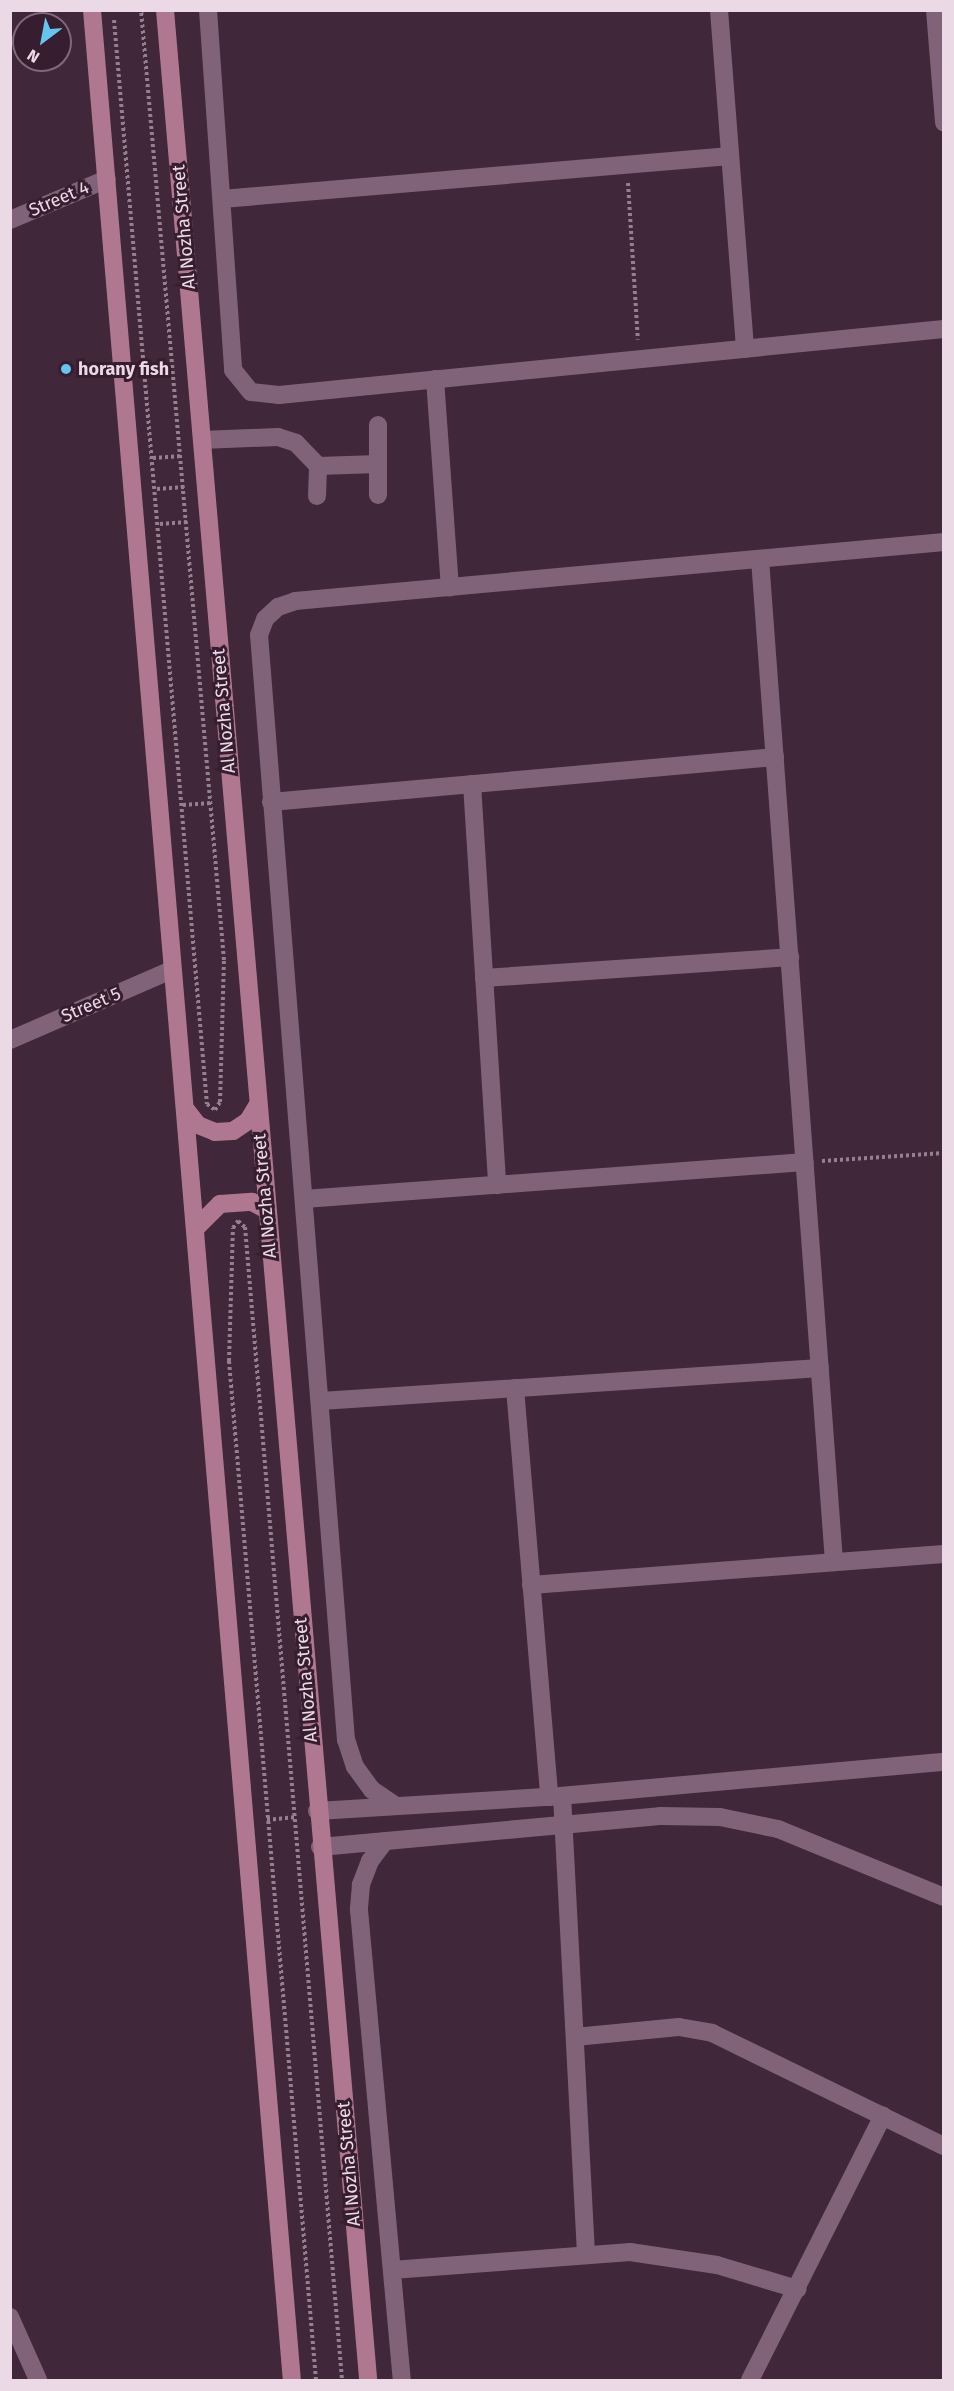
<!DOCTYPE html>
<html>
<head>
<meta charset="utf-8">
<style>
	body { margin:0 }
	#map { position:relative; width:954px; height:2391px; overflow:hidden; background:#40273a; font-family:"Fira Sans",sans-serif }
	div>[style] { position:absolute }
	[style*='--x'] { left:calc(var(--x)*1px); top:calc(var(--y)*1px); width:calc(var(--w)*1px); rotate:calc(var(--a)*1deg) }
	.path>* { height:4px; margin-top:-2px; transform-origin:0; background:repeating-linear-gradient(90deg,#958090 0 3px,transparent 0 6px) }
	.minor>* { height:18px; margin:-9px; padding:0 9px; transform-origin:9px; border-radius:9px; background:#806378 }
	.major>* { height:18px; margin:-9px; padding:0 9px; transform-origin:9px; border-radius:9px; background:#b07890 }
	.dots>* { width:16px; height:16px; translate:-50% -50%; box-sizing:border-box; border:3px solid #361d30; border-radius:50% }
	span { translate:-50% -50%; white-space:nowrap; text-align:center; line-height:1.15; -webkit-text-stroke:6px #361d30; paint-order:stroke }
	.street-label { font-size:18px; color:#ebdae6 }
	.poi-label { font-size:18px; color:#ebdae6; font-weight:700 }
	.left { translate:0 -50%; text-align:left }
	.frame { position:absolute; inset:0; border:12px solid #ebdae6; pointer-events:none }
	.north { position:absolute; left:12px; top:12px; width:60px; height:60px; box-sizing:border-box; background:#361d30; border:2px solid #7e6979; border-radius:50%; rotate:212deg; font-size:16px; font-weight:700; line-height:24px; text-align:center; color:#ebdae6 }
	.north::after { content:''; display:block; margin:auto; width:21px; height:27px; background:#64c5ee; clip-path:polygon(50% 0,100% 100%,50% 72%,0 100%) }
</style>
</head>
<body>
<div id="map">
	<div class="path">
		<div style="--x:114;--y:20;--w:1088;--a:85.1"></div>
		<div style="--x:207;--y:1104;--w:10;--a:37"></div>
		<div style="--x:215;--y:1110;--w:9;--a:-58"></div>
		<div style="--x:220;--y:1102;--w:142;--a:-88.4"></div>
		<div style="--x:224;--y:960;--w:954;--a:-94.99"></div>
		<div style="--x:628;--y:183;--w:157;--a:86.4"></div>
		<div style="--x:153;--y:458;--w:29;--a:-4"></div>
		<div style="--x:157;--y:489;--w:27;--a:-4"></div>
		<div style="--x:160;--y:524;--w:27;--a:-4"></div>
		<div style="--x:183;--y:805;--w:28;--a:-4"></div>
		<div style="--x:822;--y:1161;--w:122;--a:-3.8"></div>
		<div style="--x:267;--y:1820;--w:29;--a:-6"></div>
		<div style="--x:316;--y:2380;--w:1023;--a:-94.88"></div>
		<div style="--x:229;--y:1361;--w:133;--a:-88.3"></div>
		<div style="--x:233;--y:1228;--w:9;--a:-54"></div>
		<div style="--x:238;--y:1221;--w:9;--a:41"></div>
		<div style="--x:245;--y:1227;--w:1157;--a:85.19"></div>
	</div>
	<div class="minor">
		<div style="--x:208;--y:10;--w:361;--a:86"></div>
		<div style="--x:233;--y:370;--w:28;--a:51"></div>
		<div style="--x:251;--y:392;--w:28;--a:6"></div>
		<div style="--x:279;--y:395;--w:668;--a:-5.67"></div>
		<div style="--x:719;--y:10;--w:340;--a:85.6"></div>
		<div style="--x:935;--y:10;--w:113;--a:85.4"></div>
		<div style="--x:222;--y:199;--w:510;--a:-4.84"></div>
		<div style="--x:10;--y:220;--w:105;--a:-22.9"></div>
		<div style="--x:435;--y:379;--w:209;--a:85.9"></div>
		<div style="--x:202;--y:440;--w:76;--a:-2.3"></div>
		<div style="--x:278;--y:437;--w:19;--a:18"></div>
		<div style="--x:296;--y:443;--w:32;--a:46"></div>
		<div style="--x:318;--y:466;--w:60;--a:-1.9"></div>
		<div style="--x:378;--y:495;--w:70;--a:-90"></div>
		<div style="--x:317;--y:496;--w:30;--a:-88"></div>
		<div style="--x:760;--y:559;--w:1006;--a:85.78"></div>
		<div style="--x:472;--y:784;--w:402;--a:86.4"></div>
		<div style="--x:271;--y:802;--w:506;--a:-5.1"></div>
		<div style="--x:484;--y:978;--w:307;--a:-3.9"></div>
		<div style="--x:10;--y:1040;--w:176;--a:-23.4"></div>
		<div style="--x:304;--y:1199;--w:502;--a:-4.22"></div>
		<div style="--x:515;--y:1388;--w:410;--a:85.2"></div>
		<div style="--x:321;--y:1401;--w:500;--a:-3.78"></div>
		<div style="--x:531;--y:1585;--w:414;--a:-4.3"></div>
		<div style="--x:562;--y:1796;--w:459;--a:87"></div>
		<div style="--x:396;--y:1806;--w:29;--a:-146"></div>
		<div style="--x:372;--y:1790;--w:29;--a:-126"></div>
		<div style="--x:355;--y:1767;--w:28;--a:-108"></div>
		<div style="--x:346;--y:1740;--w:1108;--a:-94.5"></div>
		<div style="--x:259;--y:635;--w:17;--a:-69"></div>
		<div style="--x:265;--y:619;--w:18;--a:-43"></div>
		<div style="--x:278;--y:607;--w:18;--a:-19"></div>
		<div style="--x:295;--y:601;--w:652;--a:-5.19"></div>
		<div style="--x:317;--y:1811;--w:232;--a:-3.5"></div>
		<div style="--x:549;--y:1797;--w:397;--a:-5.1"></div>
		<div style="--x:385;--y:1841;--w:25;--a:127"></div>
		<div style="--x:370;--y:1861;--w:26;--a:111"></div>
		<div style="--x:361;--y:1885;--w:25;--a:95"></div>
		<div style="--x:359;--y:1910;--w:472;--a:84.8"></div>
		<div style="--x:320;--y:1847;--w:341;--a:-5.2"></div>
		<div style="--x:660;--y:1816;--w:60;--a:1"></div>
		<div style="--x:720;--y:1817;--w:59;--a:11.7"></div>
		<div style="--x:778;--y:1829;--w:179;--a:22.3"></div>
		<div style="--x:575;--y:2037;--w:104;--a:-5.5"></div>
		<div style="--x:679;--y:2027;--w:34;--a:10"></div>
		<div style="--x:712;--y:2033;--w:258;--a:26"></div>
		<div style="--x:392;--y:2270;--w:239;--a:-4.3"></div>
		<div style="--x:630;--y:2252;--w:88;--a:8.5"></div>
		<div style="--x:717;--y:2265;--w:84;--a:16.7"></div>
		<div style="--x:10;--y:2317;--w:69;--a:66"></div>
		<div style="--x:750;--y:2380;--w:296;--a:-63.3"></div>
	</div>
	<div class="major">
		<div style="--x:92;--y:10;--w:2378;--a:85.18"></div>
		<div style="--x:165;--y:10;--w:2379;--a:85.1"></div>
		<div style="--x:187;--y:1111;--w:18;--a:52"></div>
		<div style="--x:198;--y:1125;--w:18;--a:22"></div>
		<div style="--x:215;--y:1132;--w:18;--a:-3"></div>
		<div style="--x:233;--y:1131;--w:18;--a:-34"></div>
		<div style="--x:248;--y:1121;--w:17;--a:-59"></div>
		<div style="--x:197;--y:1227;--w:33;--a:-45"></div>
		<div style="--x:220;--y:1204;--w:32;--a:-4"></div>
		<div style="--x:252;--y:1202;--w:17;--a:28"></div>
	</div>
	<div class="dots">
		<div style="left:66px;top:369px;background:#64c5ee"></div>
	</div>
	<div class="street-label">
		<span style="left:59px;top:199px;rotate:-23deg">Street 4</span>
		<span style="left:184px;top:227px;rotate:-95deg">Al Nozha Street</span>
		<span style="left:224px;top:711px;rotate:-95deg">Al Nozha Street</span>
		<span style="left:91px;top:1005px;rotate:-23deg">Street 5</span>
		<span style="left:265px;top:1196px;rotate:-95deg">Al Nozha Street</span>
		<span style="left:306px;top:1680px;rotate:-95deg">Al Nozha Street</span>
		<span style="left:349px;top:2164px;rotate:-95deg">Al Nozha Street</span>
	</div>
	<div class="poi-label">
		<span class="left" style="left:78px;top:369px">horany fish</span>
	</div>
	<div class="frame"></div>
	<div class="north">N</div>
</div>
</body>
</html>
